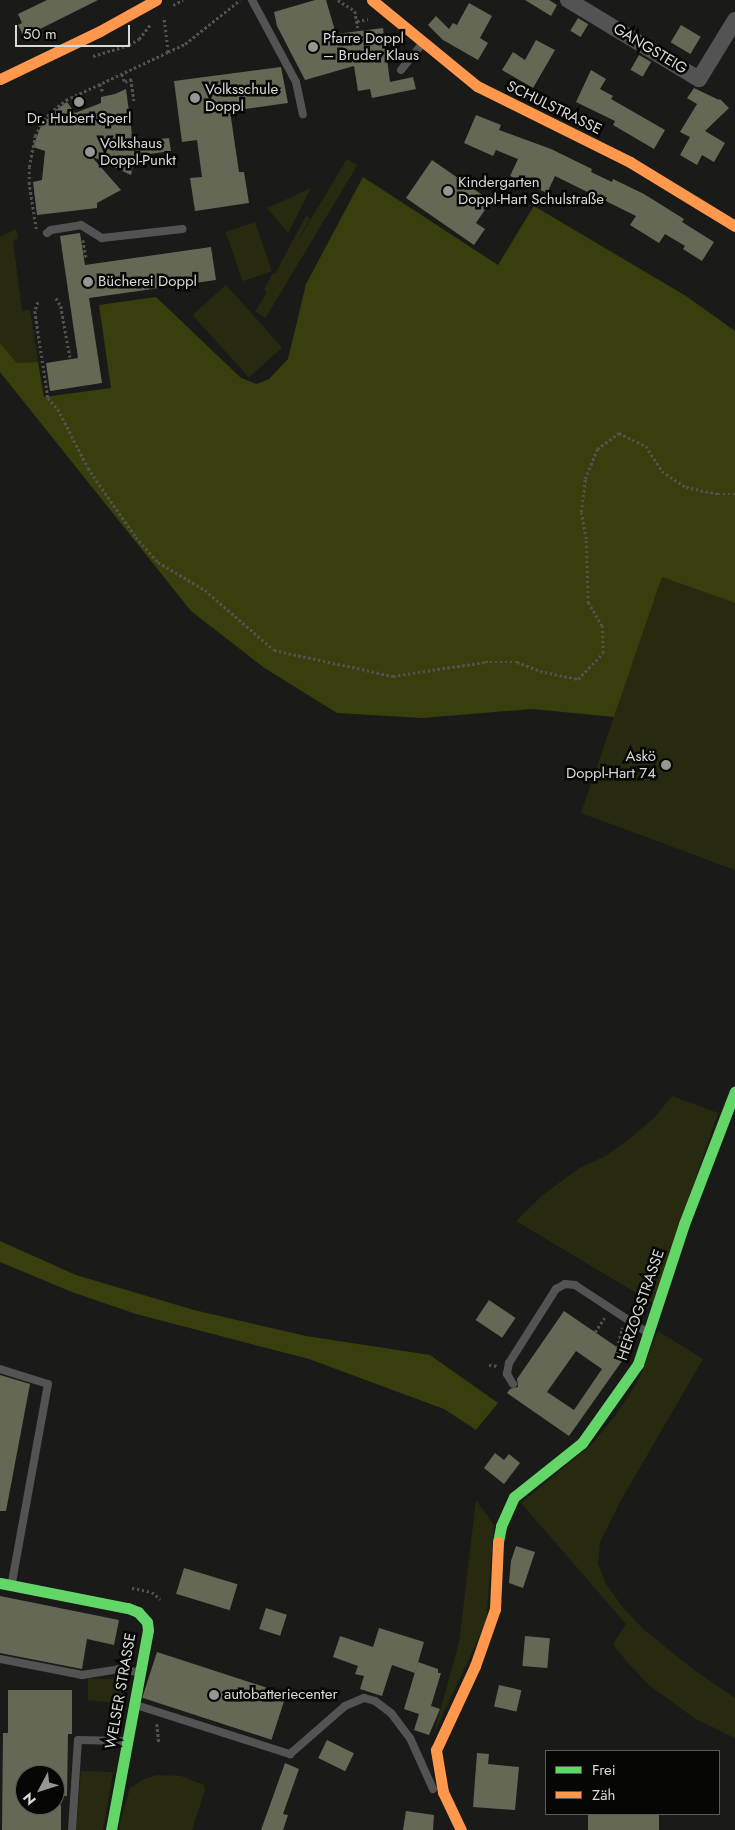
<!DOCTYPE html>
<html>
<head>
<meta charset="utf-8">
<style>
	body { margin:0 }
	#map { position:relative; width:735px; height:1830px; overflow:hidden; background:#1a1b19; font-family:Jost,sans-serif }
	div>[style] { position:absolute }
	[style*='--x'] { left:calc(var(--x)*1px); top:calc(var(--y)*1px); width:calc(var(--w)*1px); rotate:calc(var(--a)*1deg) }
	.green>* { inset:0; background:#272a0f; transform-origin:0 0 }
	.forest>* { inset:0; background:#393e0d }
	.building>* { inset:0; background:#656854; transform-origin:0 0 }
	.path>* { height:2.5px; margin-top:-1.25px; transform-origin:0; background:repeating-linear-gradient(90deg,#525251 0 2.5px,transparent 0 5px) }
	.lane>* { height:8px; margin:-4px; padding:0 4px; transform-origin:4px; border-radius:4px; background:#535353 }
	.street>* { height:16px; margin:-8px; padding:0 8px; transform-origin:8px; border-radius:8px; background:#535353 }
	.fast>* { height:11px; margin:-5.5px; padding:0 5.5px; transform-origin:5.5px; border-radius:5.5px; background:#63d668 }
	.slow>* { height:11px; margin:-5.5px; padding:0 5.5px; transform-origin:5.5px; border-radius:5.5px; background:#ff974d }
	.dots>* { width:14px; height:14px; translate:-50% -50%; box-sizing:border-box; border:2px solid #060605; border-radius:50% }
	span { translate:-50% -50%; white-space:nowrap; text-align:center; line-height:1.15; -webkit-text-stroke:5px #060605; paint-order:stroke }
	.poi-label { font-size:15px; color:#d9d9d7 }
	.left { translate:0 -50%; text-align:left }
	.right { translate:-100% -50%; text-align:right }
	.street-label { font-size:15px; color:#d9d9d7 }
	.legend { position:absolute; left:545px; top:1750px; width:175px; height:65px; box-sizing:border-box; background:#060605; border:1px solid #5a5a59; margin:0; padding:6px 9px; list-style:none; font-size:15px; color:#d9d9d7 }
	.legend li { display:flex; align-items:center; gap:10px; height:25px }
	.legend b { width:25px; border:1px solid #5a5a59 }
	.north { position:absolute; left:15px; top:1765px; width:50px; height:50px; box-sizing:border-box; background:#060605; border:1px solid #5a5a59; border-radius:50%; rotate:230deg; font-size:14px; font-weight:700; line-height:20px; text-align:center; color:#d9d9d7 }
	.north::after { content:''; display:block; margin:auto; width:18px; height:22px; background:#969694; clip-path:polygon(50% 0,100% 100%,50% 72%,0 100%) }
	.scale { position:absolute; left:15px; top:25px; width:115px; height:22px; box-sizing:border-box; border:2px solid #d9d9d7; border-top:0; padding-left:6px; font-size:15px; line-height:18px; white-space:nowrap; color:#d9d9d7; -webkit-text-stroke:4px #060605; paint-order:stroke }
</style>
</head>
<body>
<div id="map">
	<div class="green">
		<div style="left:347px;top:159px;width:12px;height:178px;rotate:31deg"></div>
		<div style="clip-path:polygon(311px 188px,288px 233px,267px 208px)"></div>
		<div style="clip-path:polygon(306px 216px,310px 218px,279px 276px,281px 278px,272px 294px,264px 290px,273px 273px,275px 274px)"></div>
		<div style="left:255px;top:222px;width:52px;height:31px;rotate:71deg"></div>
		<div style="clip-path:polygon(16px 229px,18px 239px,13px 240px,22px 311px,30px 310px,38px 362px,17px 363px,0 343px,0 237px)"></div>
		<div style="left:226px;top:285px;width:84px;height:45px;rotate:48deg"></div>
		<div style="clip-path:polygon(662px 577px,735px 603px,735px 870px,581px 813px)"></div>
		<div style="clip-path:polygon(672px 1096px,718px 1113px,653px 1303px,516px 1221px,544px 1194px,578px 1169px,607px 1155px,628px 1140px,655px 1117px)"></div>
		<div style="clip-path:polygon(658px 1331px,703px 1359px,620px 1502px,600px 1542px,598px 1564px,606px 1584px,621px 1605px,643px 1629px,694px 1670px,735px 1698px,735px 1738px,694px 1718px,649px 1685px,627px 1662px,613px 1644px,626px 1624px,521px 1503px,591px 1445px,615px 1416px,637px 1383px)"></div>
		<div style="clip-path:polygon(476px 1500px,494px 1525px,486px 1622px,433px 1736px,459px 1643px)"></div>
		<div style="clip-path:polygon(88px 1678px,123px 1680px,129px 1686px,126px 1704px,88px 1700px)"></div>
		<div style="clip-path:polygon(81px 1771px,113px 1772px,103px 1830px,76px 1830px)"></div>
		<div style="clip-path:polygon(156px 1775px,181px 1776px,204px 1785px,205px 1790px,192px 1830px,118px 1830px,130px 1788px,142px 1780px)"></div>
	</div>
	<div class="forest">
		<div style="clip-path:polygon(363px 177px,498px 265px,534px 206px,686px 296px,735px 331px,735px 603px,662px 577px,614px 717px,532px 709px,422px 718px,337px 713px,263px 667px,191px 611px,0 372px,0 343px,17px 363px,38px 362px,44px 397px,111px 388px,99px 305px,156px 297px,241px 378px,257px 384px,269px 379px,288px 359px,306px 284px)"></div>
		<div style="clip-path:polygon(0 1241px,76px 1275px,194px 1310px,306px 1336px,430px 1355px,498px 1403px,476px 1430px,444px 1409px,309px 1359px,136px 1314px,72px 1292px,0 1262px)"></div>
	</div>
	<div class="building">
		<div style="clip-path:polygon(47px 0,98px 0,24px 37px,18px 25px,22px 23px,18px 14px)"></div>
		<div style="clip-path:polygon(315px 0,326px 0,336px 34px,383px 28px,390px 82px,413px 77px,416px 89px,372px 98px,370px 89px,358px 91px,354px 66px,305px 80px,277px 26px,274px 12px)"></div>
		<div style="clip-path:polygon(525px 0,549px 0,557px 5px,551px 16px)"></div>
		<div style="clip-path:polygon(469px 3px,492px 16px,480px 38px,488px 43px,478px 60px,443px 40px,428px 25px,436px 16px,449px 29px,453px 23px,457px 25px)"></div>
		<div style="left:578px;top:18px;width:12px;height:15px;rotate:31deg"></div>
		<div style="left:681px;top:25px;width:23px;height:20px;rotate:31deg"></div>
		<div style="clip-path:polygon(536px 40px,555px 50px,533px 88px,502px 70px,513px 52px,525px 60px)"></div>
		<div style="left:639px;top:55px;width:14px;height:17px;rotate:30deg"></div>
		<div style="clip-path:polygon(281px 67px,288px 103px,230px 111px,239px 172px,244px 172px,249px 203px,195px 211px,190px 178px,202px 177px,197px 140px,182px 142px,174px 81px)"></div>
		<div style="clip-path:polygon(591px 70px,606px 79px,600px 89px,613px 96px,611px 99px,665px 130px,654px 149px,613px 125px,615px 121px,576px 102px)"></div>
		<div style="clip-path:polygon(694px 88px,719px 100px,720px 99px,729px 108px,705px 131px,725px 143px,714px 162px,702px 155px,697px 165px,680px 155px,690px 137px,680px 132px,697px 104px,687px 98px)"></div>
		<div style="clip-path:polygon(126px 89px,133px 142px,169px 138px,171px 151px,135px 156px,131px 175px,91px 156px,121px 190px,97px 203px,97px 208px,37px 215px,33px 182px,42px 180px,45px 151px,33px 147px,40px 128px,52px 113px,67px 102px,75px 113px,101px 103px,101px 97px,115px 94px)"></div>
		<div style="clip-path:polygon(476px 115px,501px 125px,499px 130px,551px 149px,592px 169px,591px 172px,612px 182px,613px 179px,644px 194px,684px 219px,682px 222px,714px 242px,702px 261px,683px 249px,685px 246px,665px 234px,659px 243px,630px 225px,636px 216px,555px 176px,547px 193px,510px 176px,518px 159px,496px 150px,493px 156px,464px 143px)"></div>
		<div style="clip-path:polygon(432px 160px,491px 201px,476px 223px,485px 229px,474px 245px,406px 198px)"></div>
		<div style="clip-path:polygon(80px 233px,85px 265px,211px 247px,216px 280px,89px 298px,102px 383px,50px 391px,46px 363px,78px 358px,60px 236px)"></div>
		<div style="left:489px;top:1300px;width:32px;height:24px;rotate:34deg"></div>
		<div style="clip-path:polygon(evenodd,564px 1311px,627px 1354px,569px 1436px,507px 1393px,510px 1389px,518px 1387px,517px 1379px,564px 1311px,576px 1351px,602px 1369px,574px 1410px,547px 1392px,576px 1351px)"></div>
		<div style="clip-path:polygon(0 1375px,30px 1384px,6px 1511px,0 1511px)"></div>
		<div style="clip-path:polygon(495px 1453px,504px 1460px,509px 1454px,520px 1463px,504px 1484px,484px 1468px)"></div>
		<div style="clip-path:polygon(516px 1546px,535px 1552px,523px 1588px,509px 1583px,511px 1561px)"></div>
		<div style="left:184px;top:1568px;width:56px;height:27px;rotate:17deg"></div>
		<div style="clip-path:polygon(0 1596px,119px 1620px,114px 1645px,87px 1639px,82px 1669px,0 1653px)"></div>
		<div style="left:266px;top:1608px;width:22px;height:22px;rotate:18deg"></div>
		<div style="clip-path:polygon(379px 1628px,424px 1642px,415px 1673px,392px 1665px,382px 1696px,360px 1689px,364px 1676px,355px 1674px,358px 1666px,333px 1657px,340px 1636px,373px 1647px)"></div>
		<div style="left:525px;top:1636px;width:25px;height:30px;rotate:5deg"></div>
		<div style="left:157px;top:1652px;width:136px;height:48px;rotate:18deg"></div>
		<div style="clip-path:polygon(418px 1662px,438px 1669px,438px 1673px,441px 1673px,431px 1706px,440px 1709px,429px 1735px,414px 1730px,419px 1714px,404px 1709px)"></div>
		<div style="left:499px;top:1685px;width:23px;height:22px;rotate:13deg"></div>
		<div style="clip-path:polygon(8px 1690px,72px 1690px,72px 1734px,68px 1734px,67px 1796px,55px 1795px,55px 1775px,25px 1775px,25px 1805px,61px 1805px,61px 1830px,2px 1830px,3px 1733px,8px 1733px)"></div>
		<div style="left:327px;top:1740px;width:30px;height:20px;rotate:26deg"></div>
		<div style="clip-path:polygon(477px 1753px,489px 1754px,488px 1764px,519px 1767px,515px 1810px,473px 1807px)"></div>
		<div style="clip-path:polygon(285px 1763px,299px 1769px,283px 1814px,288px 1815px,283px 1830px,261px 1830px)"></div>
		<div style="clip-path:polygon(406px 1811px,434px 1815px,433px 1830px,403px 1830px)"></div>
		<div style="left:588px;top:1814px;width:71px;height:16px"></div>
	</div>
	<div class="path">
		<div style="--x:338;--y:0;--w:20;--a:33"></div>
		<div style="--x:355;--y:11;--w:17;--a:80"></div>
		<div style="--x:173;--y:5;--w:11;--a:-27"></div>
		<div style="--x:357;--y:21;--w:11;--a:-10"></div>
		<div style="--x:168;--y:52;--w:19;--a:-25"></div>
		<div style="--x:185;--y:44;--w:70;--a:-38.7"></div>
		<div style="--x:93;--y:56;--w:38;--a:-17"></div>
		<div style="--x:129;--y:45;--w:12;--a:-31"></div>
		<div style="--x:139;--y:39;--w:18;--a:-52"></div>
		<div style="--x:122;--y:74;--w:9;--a:69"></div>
		<div style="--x:125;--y:82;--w:7;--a:-27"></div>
		<div style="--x:131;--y:79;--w:22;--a:82"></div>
		<div style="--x:100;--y:84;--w:9;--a:69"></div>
		<div style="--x:36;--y:229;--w:46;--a:-98.8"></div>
		<div style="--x:29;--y:184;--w:17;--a:-90"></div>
		<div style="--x:29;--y:167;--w:32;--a:-79"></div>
		<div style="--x:35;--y:136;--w:13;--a:-63"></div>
		<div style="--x:41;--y:124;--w:14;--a:-51"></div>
		<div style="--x:50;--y:113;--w:21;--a:-39"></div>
		<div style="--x:66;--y:100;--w:113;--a:-25.2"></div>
		<div style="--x:168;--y:52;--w:35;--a:-97"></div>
		<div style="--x:83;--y:240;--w:20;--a:79"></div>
		<div style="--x:56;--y:298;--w:9;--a:58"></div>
		<div style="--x:61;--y:306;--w:52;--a:80"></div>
		<div style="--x:38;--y:302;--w:9;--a:108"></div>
		<div style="--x:35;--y:311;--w:88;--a:81.5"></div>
		<div style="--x:48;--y:398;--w:15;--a:48"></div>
		<div style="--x:58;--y:409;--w:66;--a:63"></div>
		<div style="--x:88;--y:468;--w:84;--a:55.2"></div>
		<div style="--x:136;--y:537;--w:33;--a:49"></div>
		<div style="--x:158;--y:562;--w:55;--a:30.8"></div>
		<div style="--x:205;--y:590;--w:91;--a:41"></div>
		<div style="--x:274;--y:650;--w:122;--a:12.3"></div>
		<div style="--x:393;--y:676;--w:93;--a:-8.7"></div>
		<div style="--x:485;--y:662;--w:32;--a:0"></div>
		<div style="--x:517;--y:662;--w:25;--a:21"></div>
		<div style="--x:540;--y:671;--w:39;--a:12"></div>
		<div style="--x:578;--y:679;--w:36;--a:-46"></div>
		<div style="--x:603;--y:653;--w:27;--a:-92"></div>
		<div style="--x:602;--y:626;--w:27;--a:-121"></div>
		<div style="--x:588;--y:603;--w:64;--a:-91.8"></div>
		<div style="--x:586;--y:539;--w:27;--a:-100"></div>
		<div style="--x:581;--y:512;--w:33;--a:-83"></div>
		<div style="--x:585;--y:479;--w:32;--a:-68"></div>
		<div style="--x:597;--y:449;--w:27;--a:-36"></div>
		<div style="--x:619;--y:433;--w:30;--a:26"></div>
		<div style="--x:646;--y:446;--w:30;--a:57"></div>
		<div style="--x:662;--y:471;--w:29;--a:34"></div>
		<div style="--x:686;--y:487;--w:33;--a:12"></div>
		<div style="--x:718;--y:494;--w:17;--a:0"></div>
		<div style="--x:595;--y:1332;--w:17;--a:-57"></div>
		<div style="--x:617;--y:1348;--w:21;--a:-76"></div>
		<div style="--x:489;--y:1365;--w:9;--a:6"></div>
		<div style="--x:132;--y:1588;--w:20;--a:11"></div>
		<div style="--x:152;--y:1592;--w:11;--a:41"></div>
		<div style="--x:157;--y:1724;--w:18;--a:84"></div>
	</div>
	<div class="lane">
		<div style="--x:252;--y:0;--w:93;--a:61.8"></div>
		<div style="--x:296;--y:82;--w:33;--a:78"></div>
		<div style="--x:401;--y:70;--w:33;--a:-51"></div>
		<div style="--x:47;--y:233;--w:5;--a:-37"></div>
		<div style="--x:51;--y:230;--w:30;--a:-9"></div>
		<div style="--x:81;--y:225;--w:25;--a:32"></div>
		<div style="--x:102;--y:238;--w:81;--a:-6.4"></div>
		<div style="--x:0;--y:1369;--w:50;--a:17.4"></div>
		<div style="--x:48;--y:1384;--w:202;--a:100.3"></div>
		<div style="--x:513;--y:1384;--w:12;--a:-121"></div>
		<div style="--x:507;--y:1374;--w:11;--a:-80"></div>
		<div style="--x:509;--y:1363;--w:88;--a:-57.6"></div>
		<div style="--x:556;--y:1289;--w:10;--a:-29"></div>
		<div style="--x:565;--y:1284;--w:10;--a:6"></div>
		<div style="--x:575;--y:1285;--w:84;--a:33.3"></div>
		<div style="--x:0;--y:1659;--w:84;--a:11"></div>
		<div style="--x:82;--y:1675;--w:36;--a:-9"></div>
		<div style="--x:118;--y:1669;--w:20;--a:9"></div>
		<div style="--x:136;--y:1705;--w:162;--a:17.7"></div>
		<div style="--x:290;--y:1754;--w:73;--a:-41.1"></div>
		<div style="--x:345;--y:1706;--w:21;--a:-23"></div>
		<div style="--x:364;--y:1698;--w:11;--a:15"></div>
		<div style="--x:375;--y:1701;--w:20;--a:37"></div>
		<div style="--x:391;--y:1713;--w:31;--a:53"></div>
		<div style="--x:410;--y:1738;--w:56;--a:65.7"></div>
		<div style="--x:72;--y:1830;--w:90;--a:-86.2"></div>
		<div style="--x:78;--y:1740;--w:48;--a:1.2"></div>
	</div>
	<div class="street">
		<div style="--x:568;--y:0;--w:153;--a:31.1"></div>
		<div style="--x:699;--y:79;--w:69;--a:-58.6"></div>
	</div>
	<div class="fast">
		<div style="--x:498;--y:1542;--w:16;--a:-79"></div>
		<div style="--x:501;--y:1526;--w:32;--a:-66"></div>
		<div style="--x:514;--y:1497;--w:87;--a:-38.5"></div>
		<div style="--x:582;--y:1443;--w:97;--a:-54.7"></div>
		<div style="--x:638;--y:1364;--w:147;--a:-71.8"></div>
		<div style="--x:684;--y:1224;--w:142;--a:-69"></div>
		<div style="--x:0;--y:1583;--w:130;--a:11.1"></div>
		<div style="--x:128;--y:1608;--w:11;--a:22"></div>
		<div style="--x:138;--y:1612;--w:13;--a:48"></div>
		<div style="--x:147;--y:1622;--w:8;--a:83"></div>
		<div style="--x:148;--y:1630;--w:203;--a:100.5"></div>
	</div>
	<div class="slow">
		<div style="--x:372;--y:0;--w:136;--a:39.3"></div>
		<div style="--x:477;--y:86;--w:171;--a:26.4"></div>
		<div style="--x:630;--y:162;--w:123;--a:31.4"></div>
		<div style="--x:0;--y:79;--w:111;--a:-25.6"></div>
		<div style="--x:100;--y:31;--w:64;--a:-29"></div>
		<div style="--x:461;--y:1830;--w:42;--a:-115.3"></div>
		<div style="--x:443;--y:1792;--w:43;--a:-99.5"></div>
		<div style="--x:436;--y:1750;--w:93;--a:-65.1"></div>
		<div style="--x:475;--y:1666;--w:60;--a:-70.7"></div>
		<div style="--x:495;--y:1609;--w:67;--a:-87.4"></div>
	</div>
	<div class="dots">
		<div style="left:313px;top:47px;background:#969694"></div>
		<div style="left:195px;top:98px;background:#969694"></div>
		<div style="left:79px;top:102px;background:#969694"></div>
		<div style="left:90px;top:152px;background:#969694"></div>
		<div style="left:448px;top:191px;background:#969694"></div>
		<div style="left:88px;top:282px;background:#969694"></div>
		<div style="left:666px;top:765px;background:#969694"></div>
		<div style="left:214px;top:1695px;background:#969694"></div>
	</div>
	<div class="poi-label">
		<span class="left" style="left:323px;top:47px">Pfarre Doppl<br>– Bruder Klaus</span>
		<span class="left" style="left:205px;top:98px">Volksschule<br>Doppl</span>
		<span style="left:79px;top:119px">Dr. Hubert Sperl</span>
		<span class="left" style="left:100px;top:152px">Volkshaus<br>Doppl-Punkt</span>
		<span class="left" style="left:458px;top:191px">Kindergarten<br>Doppl-Hart Schulstraße</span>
		<span class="left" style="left:98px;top:282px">Bücherei Doppl</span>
		<span class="right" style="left:656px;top:765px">Askö<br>Doppl-Hart 74</span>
		<span class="left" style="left:224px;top:1695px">autobatteriecenter</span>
	</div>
	<div class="street-label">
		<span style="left:650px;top:49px;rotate:31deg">GANGSTEIG</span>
		<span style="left:554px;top:108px;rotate:26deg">SCHULSTRASSE</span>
		<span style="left:641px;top:1305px;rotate:-71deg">HERZOGSTRASSE</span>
		<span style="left:121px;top:1691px;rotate:-80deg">WELSER STRASSE</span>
	</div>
	<ul class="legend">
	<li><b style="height:6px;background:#63d668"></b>Frei</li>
	<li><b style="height:6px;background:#ff974d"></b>Zäh</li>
	</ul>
	<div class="north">N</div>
	<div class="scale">50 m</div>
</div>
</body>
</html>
